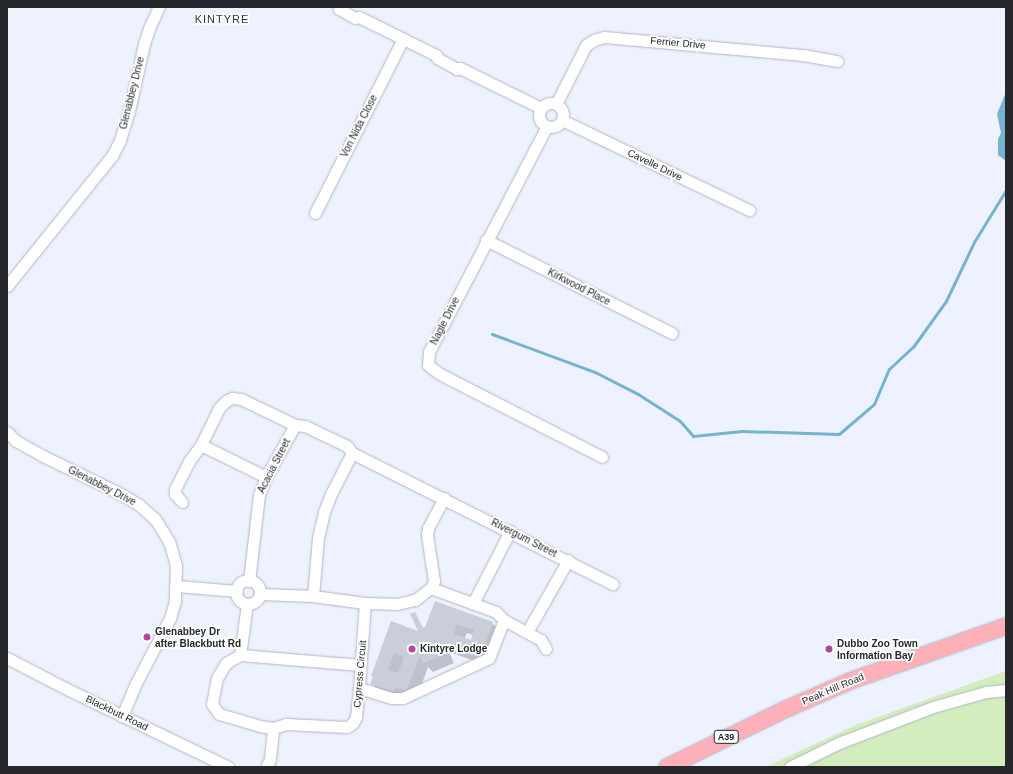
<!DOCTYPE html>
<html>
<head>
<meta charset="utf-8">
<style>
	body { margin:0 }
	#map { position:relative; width:1013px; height:774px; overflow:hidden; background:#eef2fe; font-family:Helvetica,sans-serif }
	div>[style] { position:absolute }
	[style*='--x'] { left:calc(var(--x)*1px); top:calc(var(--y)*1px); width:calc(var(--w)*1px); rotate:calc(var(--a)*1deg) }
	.green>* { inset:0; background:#d4edbe }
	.water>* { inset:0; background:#76b3ce }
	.shadow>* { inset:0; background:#0003 }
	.stream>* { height:3px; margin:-1.5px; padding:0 1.5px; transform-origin:1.5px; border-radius:1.5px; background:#76b3ce }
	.building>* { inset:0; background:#caced9 }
	.roads { filter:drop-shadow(0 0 1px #b2b6c1) drop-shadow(0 0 1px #b2b6c1) }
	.minor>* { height:11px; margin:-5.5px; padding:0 5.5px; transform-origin:5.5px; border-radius:5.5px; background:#fff }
	.minor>.ring { margin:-5.5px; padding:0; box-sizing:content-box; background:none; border:11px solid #fff; border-radius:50% }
	.highway>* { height:16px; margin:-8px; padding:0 8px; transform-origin:8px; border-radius:8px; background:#fdafba }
	.dots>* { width:11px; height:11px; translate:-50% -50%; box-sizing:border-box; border:2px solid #fff; border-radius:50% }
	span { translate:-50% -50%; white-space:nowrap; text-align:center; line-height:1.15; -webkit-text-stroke:3.5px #fff; paint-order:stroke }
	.shield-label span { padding:1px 3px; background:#fff; border:1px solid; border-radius:3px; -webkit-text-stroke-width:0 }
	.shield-label { font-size:9px; color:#25272b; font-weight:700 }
	.street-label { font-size:10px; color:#25272b }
	.poi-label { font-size:10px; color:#25272b; font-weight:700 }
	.left { translate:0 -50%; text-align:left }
	.neighbourhood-label { font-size:11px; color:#32353e; letter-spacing:1px }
	.frame { position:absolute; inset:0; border:8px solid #25272b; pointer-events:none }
</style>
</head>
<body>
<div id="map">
	<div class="green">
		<div style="clip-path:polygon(1006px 671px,1006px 767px,765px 767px,858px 724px)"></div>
	</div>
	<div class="water">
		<div style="clip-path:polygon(1006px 92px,1006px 161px,998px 155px,998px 139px,1001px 133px,997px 114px)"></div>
	</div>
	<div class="shadow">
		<div style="clip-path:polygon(evenodd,435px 602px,492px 623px,501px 632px,489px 666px,449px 652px,454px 663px,433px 672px,428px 667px,416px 700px,405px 696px,381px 693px,372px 683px,374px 678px,372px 676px,392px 622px,417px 631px,419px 631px,415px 613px,423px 629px,426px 628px,435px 602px,467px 633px,473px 635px,471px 641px,464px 639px,467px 633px)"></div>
	</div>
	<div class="stream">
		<div style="--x:492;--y:334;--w:110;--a:20.3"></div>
		<div style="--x:595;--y:372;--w:48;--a:27.1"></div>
		<div style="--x:638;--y:394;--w:50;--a:32.7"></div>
		<div style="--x:680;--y:421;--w:20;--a:49"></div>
		<div style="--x:693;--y:436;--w:49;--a:-5.8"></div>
		<div style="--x:742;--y:431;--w:97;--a:1.8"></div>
		<div style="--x:839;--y:434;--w:46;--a:-40.6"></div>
		<div style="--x:874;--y:404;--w:38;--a:-67"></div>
		<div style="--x:889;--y:369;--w:33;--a:-43"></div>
		<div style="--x:913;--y:347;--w:57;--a:-54.3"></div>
		<div style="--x:946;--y:301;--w:65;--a:-64.6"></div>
		<div style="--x:974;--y:242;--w:61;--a:-58.4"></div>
	</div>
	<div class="building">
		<div style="clip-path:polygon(evenodd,435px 601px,493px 622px,480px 658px,441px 644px,445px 654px,423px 663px,420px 656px,406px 691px,395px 687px,394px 692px,370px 684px,373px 677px,371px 676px,391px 621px,418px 631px,410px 614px,415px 612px,423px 628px,425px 627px,435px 601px,457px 624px,474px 630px,471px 640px,454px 634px,457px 624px,435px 601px,394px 653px,404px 657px,398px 673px,388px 670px,394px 653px)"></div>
	</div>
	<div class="roads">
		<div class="minor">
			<div style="--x:339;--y:7;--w:2;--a:90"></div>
			<div style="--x:339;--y:9;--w:18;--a:29"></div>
			<div style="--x:355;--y:18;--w:4;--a:-14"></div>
			<div style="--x:359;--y:17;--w:86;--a:26.3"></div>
			<div style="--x:436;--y:55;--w:3;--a:72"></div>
			<div style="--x:437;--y:58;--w:23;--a:29"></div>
			<div style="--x:457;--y:69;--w:3;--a:-18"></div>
			<div style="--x:460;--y:68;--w:90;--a:26.3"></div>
			<div class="ring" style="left:539px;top:103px;width:13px;height:13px"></div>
			<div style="--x:556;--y:104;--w:66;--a:-63"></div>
			<div style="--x:586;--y:45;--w:9;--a:-32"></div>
			<div style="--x:594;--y:40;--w:10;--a:-17"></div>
			<div style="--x:604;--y:37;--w:200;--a:5.2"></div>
			<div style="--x:803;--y:55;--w:35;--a:10"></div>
			<div style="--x:562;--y:120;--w:208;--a:25.7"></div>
			<div style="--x:547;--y:126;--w:255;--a:117.6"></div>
			<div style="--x:429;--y:352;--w:13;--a:94"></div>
			<div style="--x:428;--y:365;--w:15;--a:37"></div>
			<div style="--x:440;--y:374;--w:182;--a:27.1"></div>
			<div style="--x:315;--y:213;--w:195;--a:-63.2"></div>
			<div style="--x:486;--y:240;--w:208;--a:26.6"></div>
			<div style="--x:7;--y:286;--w:167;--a:-51.1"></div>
			<div style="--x:112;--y:156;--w:18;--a:-63"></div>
			<div style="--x:120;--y:140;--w:30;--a:-73"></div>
			<div style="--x:129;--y:111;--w:69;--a:-77.4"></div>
			<div style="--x:144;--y:44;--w:19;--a:-72"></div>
			<div style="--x:150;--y:26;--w:21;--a:-65"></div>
			<div style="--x:7;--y:432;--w:13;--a:45"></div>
			<div style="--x:16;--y:441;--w:29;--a:29"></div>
			<div style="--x:41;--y:455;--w:89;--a:26"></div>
			<div style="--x:121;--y:494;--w:21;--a:31"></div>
			<div style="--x:139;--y:505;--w:21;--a:41"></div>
			<div style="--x:155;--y:519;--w:26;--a:58"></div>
			<div style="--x:169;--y:541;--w:25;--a:74"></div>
			<div style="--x:176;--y:565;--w:36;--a:92"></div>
			<div style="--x:175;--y:601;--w:18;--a:106"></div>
			<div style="--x:170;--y:618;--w:73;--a:117.6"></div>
			<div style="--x:136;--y:683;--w:36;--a:113"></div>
			<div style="--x:201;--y:445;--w:72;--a:26.2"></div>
			<div style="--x:182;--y:502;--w:11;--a:-131"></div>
			<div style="--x:175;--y:494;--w:5;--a:-90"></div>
			<div style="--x:175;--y:489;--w:31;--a:-63"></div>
			<div style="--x:189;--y:461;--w:20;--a:-53"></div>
			<div style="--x:201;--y:445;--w:41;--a:-64.1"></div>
			<div style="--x:219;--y:408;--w:10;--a:-45"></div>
			<div style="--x:226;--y:401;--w:7;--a:-27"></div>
			<div style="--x:232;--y:398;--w:9;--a:6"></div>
			<div style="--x:241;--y:399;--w:60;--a:25.7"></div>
			<div style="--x:295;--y:425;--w:10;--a:6"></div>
			<div style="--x:305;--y:426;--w:47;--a:25.5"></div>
			<div style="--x:347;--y:446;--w:9;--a:54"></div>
			<div style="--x:352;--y:453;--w:292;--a:26.7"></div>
			<div class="ring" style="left:236px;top:580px;width:13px;height:13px"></div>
			<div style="--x:249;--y:581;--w:87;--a:-83.4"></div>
			<div style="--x:259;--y:495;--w:19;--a:-69"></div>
			<div style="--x:266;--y:477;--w:60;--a:-60.9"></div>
			<div style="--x:177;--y:586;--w:60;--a:4.8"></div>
			<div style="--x:431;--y:588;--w:69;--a:20.3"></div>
			<div style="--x:496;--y:612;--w:11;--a:45"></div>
			<div style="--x:504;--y:620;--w:42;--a:28.4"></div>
			<div style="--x:541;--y:640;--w:10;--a:61"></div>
			<div style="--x:431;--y:588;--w:8;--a:-67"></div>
			<div style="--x:434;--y:581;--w:47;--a:-98.7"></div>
			<div style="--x:427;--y:535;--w:7;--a:-82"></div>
			<div style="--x:428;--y:528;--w:34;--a:-62"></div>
			<div style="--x:260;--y:594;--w:53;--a:2.2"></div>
			<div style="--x:313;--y:596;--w:52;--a:7.7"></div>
			<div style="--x:365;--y:603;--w:32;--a:2"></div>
			<div style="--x:397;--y:604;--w:18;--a:-13"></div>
			<div style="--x:415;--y:600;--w:20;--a:-37"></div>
			<div style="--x:313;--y:596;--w:58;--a:-85.1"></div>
			<div style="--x:318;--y:538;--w:27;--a:-77"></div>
			<div style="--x:324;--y:512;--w:19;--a:-69"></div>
			<div style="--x:331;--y:494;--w:46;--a:-62.9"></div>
			<div style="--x:473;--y:603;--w:81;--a:-62.8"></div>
			<div style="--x:247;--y:604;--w:51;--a:97.8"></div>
			<div style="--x:240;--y:655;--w:16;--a:150"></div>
			<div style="--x:226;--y:663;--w:17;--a:121"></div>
			<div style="--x:217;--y:678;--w:26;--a:101"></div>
			<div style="--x:212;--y:704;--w:12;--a:55"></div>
			<div style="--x:219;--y:714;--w:43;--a:16.3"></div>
			<div style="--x:260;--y:726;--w:13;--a:9"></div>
			<div style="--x:273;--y:728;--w:14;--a:-17"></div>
			<div style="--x:286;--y:724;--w:61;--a:2.8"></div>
			<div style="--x:347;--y:727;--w:7;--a:-34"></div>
			<div style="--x:353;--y:723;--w:7;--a:-63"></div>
			<div style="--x:356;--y:717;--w:29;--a:-84"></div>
			<div style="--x:359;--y:688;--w:85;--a:-86"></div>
			<div style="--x:527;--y:632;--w:83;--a:-60.3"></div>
			<div style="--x:240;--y:655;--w:121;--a:4.7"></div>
			<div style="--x:7;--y:658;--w:70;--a:27.3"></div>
			<div style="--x:69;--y:690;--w:177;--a:25.8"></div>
			<div style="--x:359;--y:688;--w:34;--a:17"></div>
			<div style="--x:391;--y:698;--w:12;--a:0"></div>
			<div style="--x:403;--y:698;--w:95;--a:-24.9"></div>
			<div style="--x:489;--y:658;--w:41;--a:-68.5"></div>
			<div style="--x:266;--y:767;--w:9;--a:-63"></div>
			<div style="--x:270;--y:759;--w:31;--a:-84"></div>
			<div style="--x:790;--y:767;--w:55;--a:-26.1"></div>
			<div style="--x:839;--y:743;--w:101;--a:-21"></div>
			<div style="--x:933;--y:707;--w:55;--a:-15.8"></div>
			<div style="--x:986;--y:692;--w:20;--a:-6"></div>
		</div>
		<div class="highway">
			<div style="--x:667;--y:767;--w:132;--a:-26"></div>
			<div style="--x:786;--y:709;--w:70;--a:-23.6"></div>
			<div style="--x:850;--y:681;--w:165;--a:-19.4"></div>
		</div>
	</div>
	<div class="dots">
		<div style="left:147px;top:637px;background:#b345a3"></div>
		<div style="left:412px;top:649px;background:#b345a3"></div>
		<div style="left:829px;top:649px;background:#b345a3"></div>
	</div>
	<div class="shield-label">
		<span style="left:726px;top:737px">A39</span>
	</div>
	<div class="street-label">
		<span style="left:678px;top:43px;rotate:5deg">Ferrier Drive</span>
		<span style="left:132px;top:93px;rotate:-76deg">Glenabbey Drive</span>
		<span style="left:359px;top:126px;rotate:-63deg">Von Nida Close</span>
		<span style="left:655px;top:165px;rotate:26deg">Cavelle Drive</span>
		<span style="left:579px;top:287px;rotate:27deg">Kirkwood Place</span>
		<span style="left:445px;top:321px;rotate:-63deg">Nagle Drive</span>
		<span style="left:274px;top:466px;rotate:-63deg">Acacia Street</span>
		<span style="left:102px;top:486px;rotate:27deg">Glenabbey Drive</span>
		<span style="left:524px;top:538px;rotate:27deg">Rivergum Street</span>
		<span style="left:360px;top:674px;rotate:-85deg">Cypress Circuit</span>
		<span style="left:833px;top:689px;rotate:-23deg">Peak Hill Road</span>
		<span style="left:117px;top:713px;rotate:26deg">Blackbutt Road</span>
	</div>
	<div class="poi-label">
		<span class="left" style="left:155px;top:637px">Glenabbey Dr<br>after Blackbutt Rd</span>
		<span class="left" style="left:837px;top:649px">Dubbo Zoo Town<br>Information Bay</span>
		<span class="left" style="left:420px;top:649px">Kintyre Lodge</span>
	</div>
	<div class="neighbourhood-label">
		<span style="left:222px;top:19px">KINTYRE</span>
	</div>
	<div class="frame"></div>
</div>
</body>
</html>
